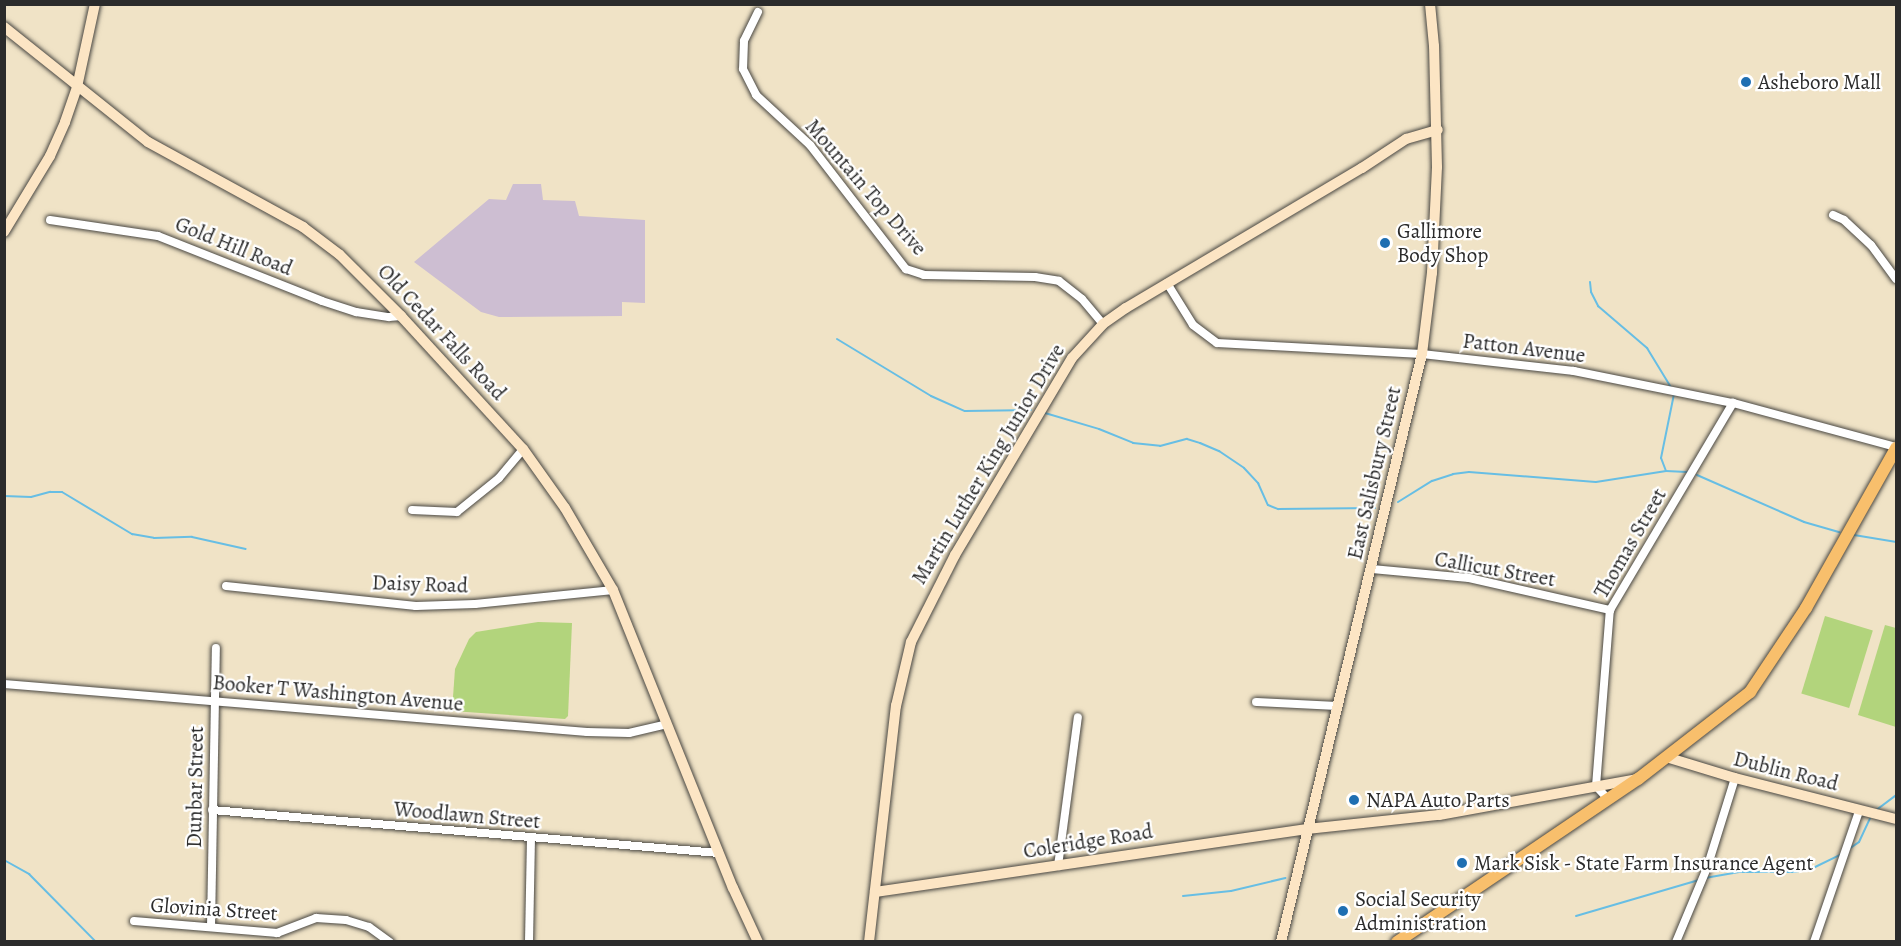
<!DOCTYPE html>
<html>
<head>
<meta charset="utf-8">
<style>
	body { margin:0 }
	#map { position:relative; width:1901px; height:946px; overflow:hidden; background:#f0e3c6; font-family:Alegreya,serif }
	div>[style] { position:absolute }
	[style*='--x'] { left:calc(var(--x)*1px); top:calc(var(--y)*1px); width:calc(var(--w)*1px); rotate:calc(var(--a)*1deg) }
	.industrial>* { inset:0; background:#cdbed2 }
	.green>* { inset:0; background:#b2d47c; transform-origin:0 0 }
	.stream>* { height:2px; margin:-1px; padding:0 1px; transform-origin:1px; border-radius:1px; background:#67bee4 }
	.roads { filter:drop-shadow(0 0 2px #494742) drop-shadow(0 0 2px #494742) }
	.street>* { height:8px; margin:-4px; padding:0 4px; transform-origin:4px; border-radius:4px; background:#fff }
	.secondary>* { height:10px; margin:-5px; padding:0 5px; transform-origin:5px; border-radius:5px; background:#fce5c4 }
	.primary>* { height:12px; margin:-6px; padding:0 6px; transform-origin:6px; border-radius:6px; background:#f8bf6c }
	.dots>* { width:16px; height:16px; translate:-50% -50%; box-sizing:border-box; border:3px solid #fff; border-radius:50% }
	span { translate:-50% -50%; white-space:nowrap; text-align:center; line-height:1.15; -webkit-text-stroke:4.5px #fff; paint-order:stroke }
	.poi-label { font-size:21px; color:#2b2b2b }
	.left { translate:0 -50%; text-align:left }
	.street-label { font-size:21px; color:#2b2b2b }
	.frame { position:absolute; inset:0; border:6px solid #2b2b2b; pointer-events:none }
</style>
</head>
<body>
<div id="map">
	<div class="industrial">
		<div style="clip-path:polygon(513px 184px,541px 184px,543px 200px,575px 201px,579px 216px,645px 220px,645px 303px,622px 302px,622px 316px,499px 317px,481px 312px,414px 262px,489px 199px,506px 200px)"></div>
	</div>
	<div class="green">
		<div style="left:1825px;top:616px;width:50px;height:81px;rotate:17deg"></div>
		<div style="clip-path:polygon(538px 622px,572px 623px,568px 716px,565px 719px,452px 711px,455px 669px,469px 639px,476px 632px)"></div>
		<div style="clip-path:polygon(1885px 625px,1896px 628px,1896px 727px,1858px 715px)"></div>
	</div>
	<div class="stream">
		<div style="--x:1590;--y:282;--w:10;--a:84"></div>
		<div style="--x:1591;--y:292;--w:16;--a:63"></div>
		<div style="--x:1598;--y:306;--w:65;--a:40.6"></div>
		<div style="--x:1647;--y:348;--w:48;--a:58.6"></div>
		<div style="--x:837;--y:339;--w:110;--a:31.2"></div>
		<div style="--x:931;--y:396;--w:37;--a:24"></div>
		<div style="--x:965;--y:411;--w:66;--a:-0.9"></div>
		<div style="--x:1045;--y:413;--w:56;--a:16.5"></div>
		<div style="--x:1099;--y:429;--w:37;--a:22"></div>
		<div style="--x:1133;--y:443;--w:27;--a:6"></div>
		<div style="--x:1160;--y:446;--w:28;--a:-15"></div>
		<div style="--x:1187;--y:439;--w:14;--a:17"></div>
		<div style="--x:1200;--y:443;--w:21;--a:23"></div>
		<div style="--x:1219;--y:451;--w:30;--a:34"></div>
		<div style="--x:1244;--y:468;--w:21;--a:47"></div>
		<div style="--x:1258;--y:483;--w:24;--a:66"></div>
		<div style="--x:1268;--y:505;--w:11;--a:22"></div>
		<div style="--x:1278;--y:509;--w:97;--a:-0.6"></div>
		<div style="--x:1666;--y:471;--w:14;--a:-111"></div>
		<div style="--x:1661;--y:458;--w:65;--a:-78.5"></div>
		<div style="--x:1697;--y:475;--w:117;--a:23.7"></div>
		<div style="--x:1804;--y:522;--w:37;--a:16"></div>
		<div style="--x:4;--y:496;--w:27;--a:2"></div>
		<div style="--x:31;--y:497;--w:20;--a:-15"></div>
		<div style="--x:50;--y:492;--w:12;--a:0"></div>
		<div style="--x:62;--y:492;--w:82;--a:31"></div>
		<div style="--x:132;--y:534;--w:22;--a:10"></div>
		<div style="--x:154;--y:538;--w:38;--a:-2"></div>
		<div style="--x:192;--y:537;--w:55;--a:12.5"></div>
		<div style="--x:1398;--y:502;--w:40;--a:-32"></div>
		<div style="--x:1432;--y:481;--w:22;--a:-18"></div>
		<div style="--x:1453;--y:474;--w:16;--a:-7"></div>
		<div style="--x:1469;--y:472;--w:127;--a:4.5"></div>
		<div style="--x:1596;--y:482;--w:71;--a:-8.9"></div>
		<div style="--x:1666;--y:471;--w:21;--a:3"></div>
		<div style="--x:1854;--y:535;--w:43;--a:9.5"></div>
		<div style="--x:1875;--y:811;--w:26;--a:-37"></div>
		<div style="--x:1849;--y:849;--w:12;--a:-35"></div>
		<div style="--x:1859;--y:842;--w:26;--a:-65"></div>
		<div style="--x:4;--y:860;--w:29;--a:29"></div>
		<div style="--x:29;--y:874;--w:95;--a:45.4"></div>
		<div style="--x:1705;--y:878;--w:36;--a:-10"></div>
		<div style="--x:1740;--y:872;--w:54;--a:0"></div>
		<div style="--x:1794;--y:872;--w:17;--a:-10"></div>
		<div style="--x:1811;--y:869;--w:34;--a:-26"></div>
		<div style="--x:1183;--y:896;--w:48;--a:-5.9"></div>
		<div style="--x:1231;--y:891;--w:56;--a:-13.5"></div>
		<div style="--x:1576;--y:916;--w:128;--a:-16.3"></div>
	</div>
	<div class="roads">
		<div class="street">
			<div style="--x:758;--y:12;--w:32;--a:116"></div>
			<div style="--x:744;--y:41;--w:28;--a:92"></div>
			<div style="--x:743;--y:69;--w:29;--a:63"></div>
			<div style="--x:756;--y:95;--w:74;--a:42.8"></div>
			<div style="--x:810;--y:145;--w:157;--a:52.3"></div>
			<div style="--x:906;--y:269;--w:19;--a:18"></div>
			<div style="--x:924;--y:275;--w:111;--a:1"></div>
			<div style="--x:1035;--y:277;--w:24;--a:9"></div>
			<div style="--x:1059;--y:281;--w:29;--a:38"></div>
			<div style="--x:1082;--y:299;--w:33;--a:50"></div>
			<div style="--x:1833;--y:215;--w:12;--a:24"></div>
			<div style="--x:1844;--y:220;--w:37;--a:43"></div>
			<div style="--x:1871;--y:245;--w:42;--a:53.7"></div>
			<div style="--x:50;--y:220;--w:109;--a:8.4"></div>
			<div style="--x:158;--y:236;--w:176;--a:21.6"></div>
			<div style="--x:322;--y:301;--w:36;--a:18"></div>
			<div style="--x:356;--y:312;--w:33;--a:9"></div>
			<div style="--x:389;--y:317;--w:12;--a:-5"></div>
			<div style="--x:1167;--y:283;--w:49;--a:58.2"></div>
			<div style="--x:1193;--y:325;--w:30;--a:37"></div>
			<div style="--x:1217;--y:343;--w:205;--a:3.1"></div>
			<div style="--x:1422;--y:354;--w:153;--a:6.4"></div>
			<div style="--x:1574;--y:371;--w:162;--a:11.4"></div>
			<div style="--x:1733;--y:403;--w:169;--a:15.1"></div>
			<div style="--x:412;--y:510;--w:45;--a:2.5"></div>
			<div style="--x:457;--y:512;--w:54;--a:-39"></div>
			<div style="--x:499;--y:478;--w:38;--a:-50"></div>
			<div style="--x:1372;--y:569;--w:97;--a:5.3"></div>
			<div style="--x:1469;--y:578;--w:145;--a:12.8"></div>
			<div style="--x:226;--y:586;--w:191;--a:6"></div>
			<div style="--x:416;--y:606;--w:59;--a:-1.9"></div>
			<div style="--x:475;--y:604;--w:139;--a:-5.8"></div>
			<div style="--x:4;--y:684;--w:585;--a:4.71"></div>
			<div style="--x:587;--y:732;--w:42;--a:1.4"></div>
			<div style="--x:629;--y:733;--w:39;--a:-13"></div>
			<div style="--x:1256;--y:702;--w:82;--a:2.8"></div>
			<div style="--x:1608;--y:799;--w:18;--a:-133"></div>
			<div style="--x:1596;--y:786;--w:177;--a:-85.5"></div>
			<div style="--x:1610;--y:610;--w:241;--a:-59.3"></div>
			<div style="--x:212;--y:810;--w:509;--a:4.85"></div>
			<div style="--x:1058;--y:866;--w:150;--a:-82.4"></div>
			<div style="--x:134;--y:921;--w:144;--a:4.8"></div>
			<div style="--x:277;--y:933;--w:42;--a:-21"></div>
			<div style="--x:316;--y:918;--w:30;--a:4"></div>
			<div style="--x:346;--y:920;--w:24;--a:17"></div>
			<div style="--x:369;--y:927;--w:26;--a:36"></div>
			<div style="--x:211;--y:927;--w:279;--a:-89"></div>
			<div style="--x:529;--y:942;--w:103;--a:-88.9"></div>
			<div style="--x:1676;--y:942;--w:80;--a:-67.3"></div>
			<div style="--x:1707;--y:868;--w:94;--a:-72.7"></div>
			<div style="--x:1814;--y:942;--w:139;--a:-71"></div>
		</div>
		<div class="secondary">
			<div style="--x:4;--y:27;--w:184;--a:38.6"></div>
			<div style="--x:148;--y:142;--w:177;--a:28.7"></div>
			<div style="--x:303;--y:227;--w:46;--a:37.1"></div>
			<div style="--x:340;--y:255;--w:86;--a:45"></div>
			<div style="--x:401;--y:316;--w:180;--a:47.5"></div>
			<div style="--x:523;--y:449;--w:72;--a:54.6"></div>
			<div style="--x:565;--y:508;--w:95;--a:59.7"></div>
			<div style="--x:613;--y:590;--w:321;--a:68.1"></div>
			<div style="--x:733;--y:888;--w:60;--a:65.2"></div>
			<div style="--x:4;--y:232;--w:89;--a:-58.8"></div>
			<div style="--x:50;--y:156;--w:37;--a:-66"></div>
			<div style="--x:65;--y:122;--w:37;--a:-71"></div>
			<div style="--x:77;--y:87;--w:85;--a:-77.8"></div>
			<div style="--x:1666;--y:757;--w:72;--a:16.9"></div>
			<div style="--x:1735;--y:778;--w:166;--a:14.3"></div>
			<div style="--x:875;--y:892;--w:437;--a:-8.3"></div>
			<div style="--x:1307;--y:829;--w:133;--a:-6.1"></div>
			<div style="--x:1439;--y:815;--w:201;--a:-10.3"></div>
			<div style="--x:869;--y:942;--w:238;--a:-83.5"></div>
			<div style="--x:896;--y:706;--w:66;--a:-76.8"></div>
			<div style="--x:911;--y:642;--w:97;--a:-63.2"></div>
			<div style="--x:955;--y:555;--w:229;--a:-59.3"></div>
			<div style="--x:1072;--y:358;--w:46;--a:-47.6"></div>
			<div style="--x:1103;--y:324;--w:28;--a:-35"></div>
			<div style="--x:1126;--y:308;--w:274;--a:-30.7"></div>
			<div style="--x:1362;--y:168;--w:53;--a:-33.4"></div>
			<div style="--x:1406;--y:139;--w:33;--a:-16"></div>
			<div style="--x:1281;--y:942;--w:605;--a:-76.52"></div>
			<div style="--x:1422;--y:354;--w:82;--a:-83"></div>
			<div style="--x:1432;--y:273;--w:106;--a:-87.3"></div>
			<div style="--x:1437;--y:167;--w:121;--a:-91.4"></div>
			<div style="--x:1434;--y:46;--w:42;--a:-95.4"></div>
		</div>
		<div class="primary">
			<div style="--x:1397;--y:942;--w:291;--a:-34.1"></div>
			<div style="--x:1638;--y:779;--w:142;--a:-37.8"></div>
			<div style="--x:1750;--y:692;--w:101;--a:-56.3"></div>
			<div style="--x:1806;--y:608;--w:184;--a:-60.6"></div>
		</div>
	</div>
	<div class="dots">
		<div style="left:1746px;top:82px;background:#1f6fb2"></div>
		<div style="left:1385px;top:243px;background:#1f6fb2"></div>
		<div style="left:1354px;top:800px;background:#1f6fb2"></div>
		<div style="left:1462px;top:863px;background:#1f6fb2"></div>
		<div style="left:1343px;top:911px;background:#1f6fb2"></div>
	</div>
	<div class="poi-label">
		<span class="left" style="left:1758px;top:82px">Asheboro Mall</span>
		<span class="left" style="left:1397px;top:243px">Gallimore<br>Body Shop</span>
		<span class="left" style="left:1366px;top:800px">NAPA Auto Parts</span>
		<span class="left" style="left:1474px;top:863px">Mark Sisk - State Farm Insurance Agent</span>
		<span class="left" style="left:1355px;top:911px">Social Security<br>Administration</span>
	</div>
	<div class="street-label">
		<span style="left:866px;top:187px;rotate:49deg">Mountain Top Drive</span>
		<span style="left:234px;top:246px;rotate:22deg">Gold Hill Road</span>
		<span style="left:442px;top:332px;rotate:47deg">Old Cedar Falls Road</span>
		<span style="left:1524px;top:348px;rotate:7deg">Patton Avenue</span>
		<span style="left:988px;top:464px;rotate:-59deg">Martin Luther King Junior Drive</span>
		<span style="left:1374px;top:473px;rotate:-77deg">East Salisbury Street</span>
		<span style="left:1630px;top:543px;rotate:-60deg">Thomas Street</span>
		<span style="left:1495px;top:569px;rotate:10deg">Callicut Street</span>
		<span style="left:420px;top:584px;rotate:2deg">Daisy Road</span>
		<span style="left:338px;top:693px;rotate:5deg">Booker T Washington Avenue</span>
		<span style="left:1786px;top:771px;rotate:14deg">Dublin Road</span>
		<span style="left:195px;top:787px;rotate:-89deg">Dunbar Street</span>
		<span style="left:467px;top:815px;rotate:5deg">Woodlawn Street</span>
		<span style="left:1088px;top:841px;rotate:-9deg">Coleridge Road</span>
		<span style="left:214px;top:909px;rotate:4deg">Glovinia Street</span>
	</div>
	<div class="frame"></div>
</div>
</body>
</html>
